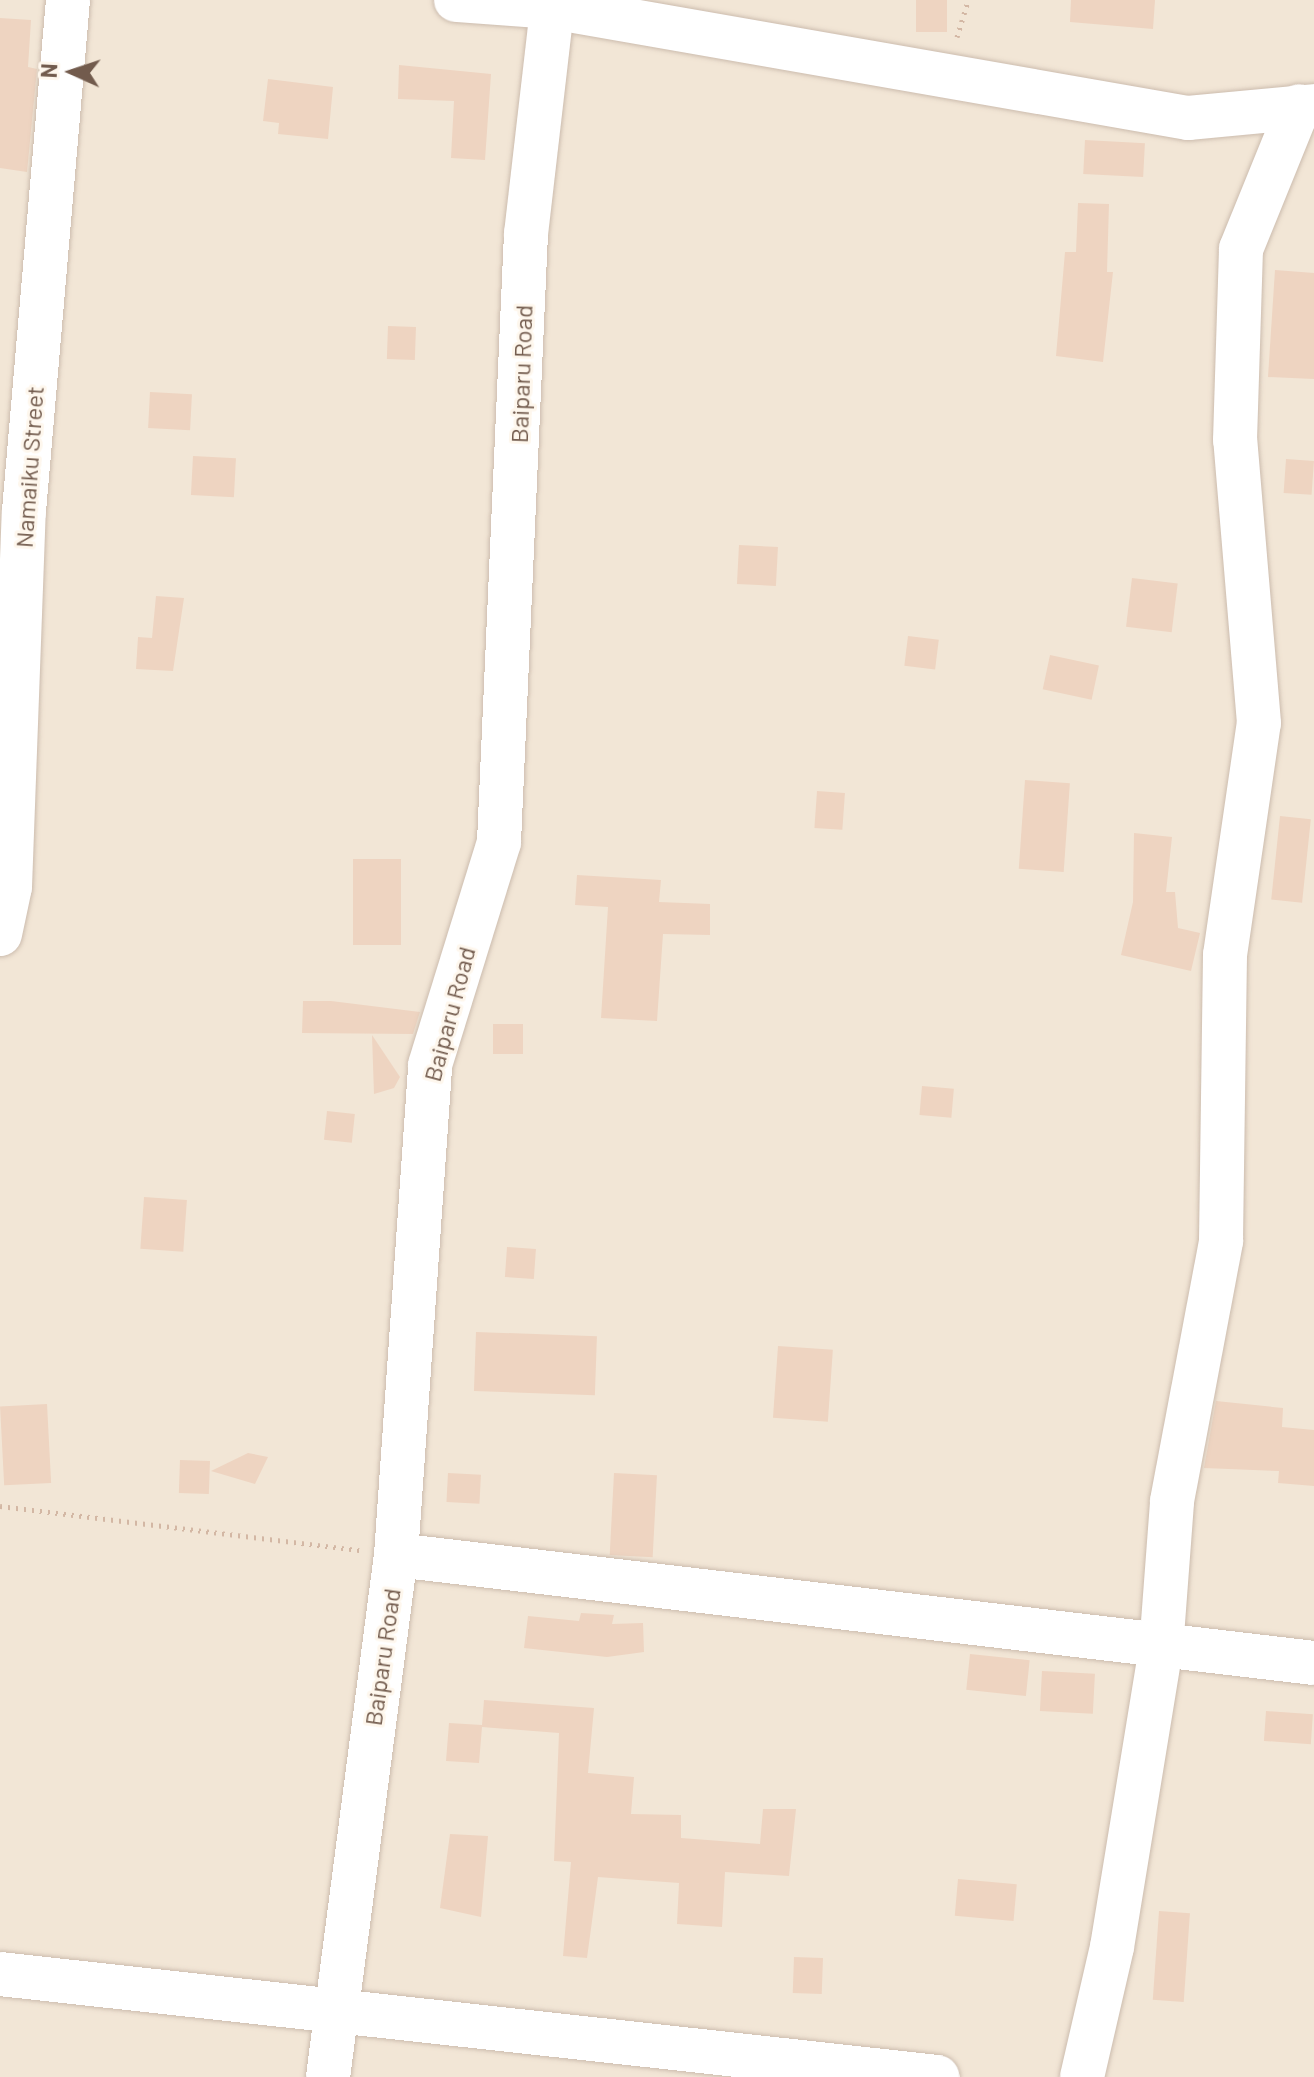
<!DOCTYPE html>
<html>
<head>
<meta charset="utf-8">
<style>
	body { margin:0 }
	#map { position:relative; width:1314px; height:2077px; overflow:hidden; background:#fbf3e7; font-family:Barlow,sans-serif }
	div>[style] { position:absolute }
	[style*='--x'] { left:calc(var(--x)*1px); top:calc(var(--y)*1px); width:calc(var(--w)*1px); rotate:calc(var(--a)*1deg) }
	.residential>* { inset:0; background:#f2e6d6; transform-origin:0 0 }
	.building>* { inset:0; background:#eed4c1; transform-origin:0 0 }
	.path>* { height:5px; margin-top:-2.5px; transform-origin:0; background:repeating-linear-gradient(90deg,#d3b7a4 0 2px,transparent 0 8px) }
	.roads { filter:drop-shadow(0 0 2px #ccbcae) drop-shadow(0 0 2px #ccbcae) }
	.minor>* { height:44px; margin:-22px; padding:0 22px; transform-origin:22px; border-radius:22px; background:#fff }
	span { translate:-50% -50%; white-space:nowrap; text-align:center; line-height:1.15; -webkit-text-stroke:6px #fef7ed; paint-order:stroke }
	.street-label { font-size:24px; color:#725b4d }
	.north { position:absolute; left:32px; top:32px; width:80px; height:80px; -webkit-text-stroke:6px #fef7ed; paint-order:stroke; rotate:273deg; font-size:22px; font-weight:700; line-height:32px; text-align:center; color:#725b4d }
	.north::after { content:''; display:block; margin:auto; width:28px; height:36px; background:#725b4d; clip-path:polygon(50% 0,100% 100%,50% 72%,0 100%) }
</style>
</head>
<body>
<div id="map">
	<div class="residential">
		<div style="left:0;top:0;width:1314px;height:2077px"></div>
	</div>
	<div class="building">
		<div style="left:916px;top:0;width:31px;height:32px"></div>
		<div style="clip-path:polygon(1071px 0,1155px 0,1153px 29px,1070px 22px)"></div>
		<div style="clip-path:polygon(0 18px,31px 20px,28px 67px,37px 69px,27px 172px,0 168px)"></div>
		<div style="clip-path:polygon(399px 65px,491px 74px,485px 160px,451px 158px,454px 101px,398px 99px)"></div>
		<div style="clip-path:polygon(268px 79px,333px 87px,328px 139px,278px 134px,279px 123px,263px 121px)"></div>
		<div style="left:1085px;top:140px;width:60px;height:34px;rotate:3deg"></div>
		<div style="clip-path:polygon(1078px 203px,1109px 204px,1107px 272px,1113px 272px,1103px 362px,1056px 356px,1065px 252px,1076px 252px)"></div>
		<div style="clip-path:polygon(1275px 270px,1314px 273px,1314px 379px,1268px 377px)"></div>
		<div style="left:388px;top:326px;width:28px;height:33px;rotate:2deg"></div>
		<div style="left:150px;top:392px;width:42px;height:36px;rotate:3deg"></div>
		<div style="left:193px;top:456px;width:43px;height:39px;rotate:3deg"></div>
		<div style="left:1286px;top:459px;width:28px;height:34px;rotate:4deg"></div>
		<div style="left:739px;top:545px;width:39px;height:39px;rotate:3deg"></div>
		<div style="left:1132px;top:578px;width:46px;height:49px;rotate:7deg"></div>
		<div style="clip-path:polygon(156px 596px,184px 598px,173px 671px,136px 669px,138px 637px,152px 638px)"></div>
		<div style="left:908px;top:636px;width:31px;height:30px;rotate:7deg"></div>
		<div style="left:1050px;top:655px;width:50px;height:35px;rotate:12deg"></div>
		<div style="left:1025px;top:780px;width:45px;height:89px;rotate:4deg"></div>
		<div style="left:817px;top:791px;width:28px;height:37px;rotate:4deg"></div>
		<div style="left:1280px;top:816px;width:31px;height:84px;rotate:6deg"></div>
		<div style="clip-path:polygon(1134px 833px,1172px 837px,1166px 892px,1175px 892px,1178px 928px,1200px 933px,1191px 971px,1121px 955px,1133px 902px)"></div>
		<div style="left:353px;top:859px;width:48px;height:86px"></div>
		<div style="clip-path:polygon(577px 875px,661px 880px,659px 902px,710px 904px,710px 935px,663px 934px,657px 1021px,601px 1018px,608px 907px,575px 905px)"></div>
		<div style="clip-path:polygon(303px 1001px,331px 1001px,420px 1012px,413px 1034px,302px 1033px)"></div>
		<div style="left:493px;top:1024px;width:30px;height:30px"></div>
		<div style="clip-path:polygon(372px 1035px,400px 1077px,394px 1088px,374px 1094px)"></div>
		<div style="left:922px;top:1086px;width:32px;height:29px;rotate:5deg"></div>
		<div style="left:327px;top:1111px;width:28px;height:29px;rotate:6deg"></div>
		<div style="left:144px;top:1197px;width:43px;height:52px;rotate:4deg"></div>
		<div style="left:507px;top:1247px;width:29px;height:30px;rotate:4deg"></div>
		<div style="left:476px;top:1332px;width:121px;height:59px;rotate:2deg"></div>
		<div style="left:778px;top:1346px;width:55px;height:72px;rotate:4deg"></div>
		<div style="clip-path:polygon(1216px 1401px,1283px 1408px,1282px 1427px,1314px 1430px,1314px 1486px,1278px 1483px,1279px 1471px,1204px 1468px)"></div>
		<div style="left:47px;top:1404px;width:79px;height:47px;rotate:87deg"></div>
		<div style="clip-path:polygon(248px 1453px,268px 1457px,255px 1484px,211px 1471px)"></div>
		<div style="left:180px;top:1460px;width:30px;height:33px;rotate:2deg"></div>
		<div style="left:448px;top:1473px;width:33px;height:29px;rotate:3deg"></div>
		<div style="left:614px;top:1473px;width:43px;height:82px;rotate:3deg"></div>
		<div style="clip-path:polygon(581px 1613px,614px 1615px,612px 1624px,643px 1623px,644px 1652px,607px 1657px,524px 1648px,528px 1616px,579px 1621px)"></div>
		<div style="left:970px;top:1654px;width:60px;height:36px;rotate:6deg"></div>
		<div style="left:1042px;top:1671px;width:53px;height:40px;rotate:3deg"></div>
		<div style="clip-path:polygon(484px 1700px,594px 1708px,588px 1773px,634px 1777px,631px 1814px,681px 1815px,681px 1838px,760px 1844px,763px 1809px,796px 1809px,789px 1876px,725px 1872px,722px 1927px,677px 1924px,679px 1883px,598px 1877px,587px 1958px,563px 1956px,571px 1862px,554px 1861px,559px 1733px,482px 1727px,479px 1763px,446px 1761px,449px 1723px,482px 1725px)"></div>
		<div style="left:1266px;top:1711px;width:47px;height:30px;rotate:4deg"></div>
		<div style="clip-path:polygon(450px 1834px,488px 1836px,481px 1917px,440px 1908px)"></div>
		<div style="left:958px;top:1879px;width:59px;height:37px;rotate:5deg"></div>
		<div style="left:1159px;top:1911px;width:31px;height:89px;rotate:4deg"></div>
		<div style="left:794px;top:1957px;width:29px;height:36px;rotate:2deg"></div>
	</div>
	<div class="path">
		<div style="--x:957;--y:37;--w:39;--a:-73"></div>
		<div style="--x:0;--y:1506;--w:362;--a:7"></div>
	</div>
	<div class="roads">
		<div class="minor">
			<div style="--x:456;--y:0;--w:96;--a:4.2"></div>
			<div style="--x:552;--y:7;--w:646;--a:9.9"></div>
			<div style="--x:1188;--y:118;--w:127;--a:-5.4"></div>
			<div style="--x:0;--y:934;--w:48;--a:-78"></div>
			<div style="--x:10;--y:887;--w:376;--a:-87.9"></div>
			<div style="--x:24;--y:511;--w:513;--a:-85.08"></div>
			<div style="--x:396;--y:1555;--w:924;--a:6.71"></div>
			<div style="--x:0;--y:1974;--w:943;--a:6.27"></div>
			<div style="--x:328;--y:2077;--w:526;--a:-82.58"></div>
			<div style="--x:396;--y:1555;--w:491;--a:-86"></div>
			<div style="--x:430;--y:1065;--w:233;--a:-72.8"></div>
			<div style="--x:499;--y:842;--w:609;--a:-87.46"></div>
			<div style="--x:526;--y:234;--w:236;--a:-83.4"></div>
			<div style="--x:1082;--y:2077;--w:133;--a:-77"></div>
			<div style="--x:1112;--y:1947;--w:302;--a:-80.7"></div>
			<div style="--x:1161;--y:1649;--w:148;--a:-85.7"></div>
			<div style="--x:1172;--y:1501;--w:265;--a:-79.3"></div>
			<div style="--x:1221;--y:1241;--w:286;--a:-89.2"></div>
			<div style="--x:1225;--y:955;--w:234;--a:-81.7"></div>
			<div style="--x:1259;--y:723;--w:284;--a:-94.8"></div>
			<div style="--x:1235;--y:440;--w:191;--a:-88.2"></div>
			<div style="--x:1241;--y:249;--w:154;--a:-67.9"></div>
		</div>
	</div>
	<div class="street-label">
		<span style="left:521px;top:374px;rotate:-88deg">Baiparu Road</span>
		<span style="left:29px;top:467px;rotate:-86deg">Namaiku Street</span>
		<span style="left:449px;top:1014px;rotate:-75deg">Baiparu Road</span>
		<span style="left:382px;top:1657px;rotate:-82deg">Baiparu Road</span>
	</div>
	<div class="north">N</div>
</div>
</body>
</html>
